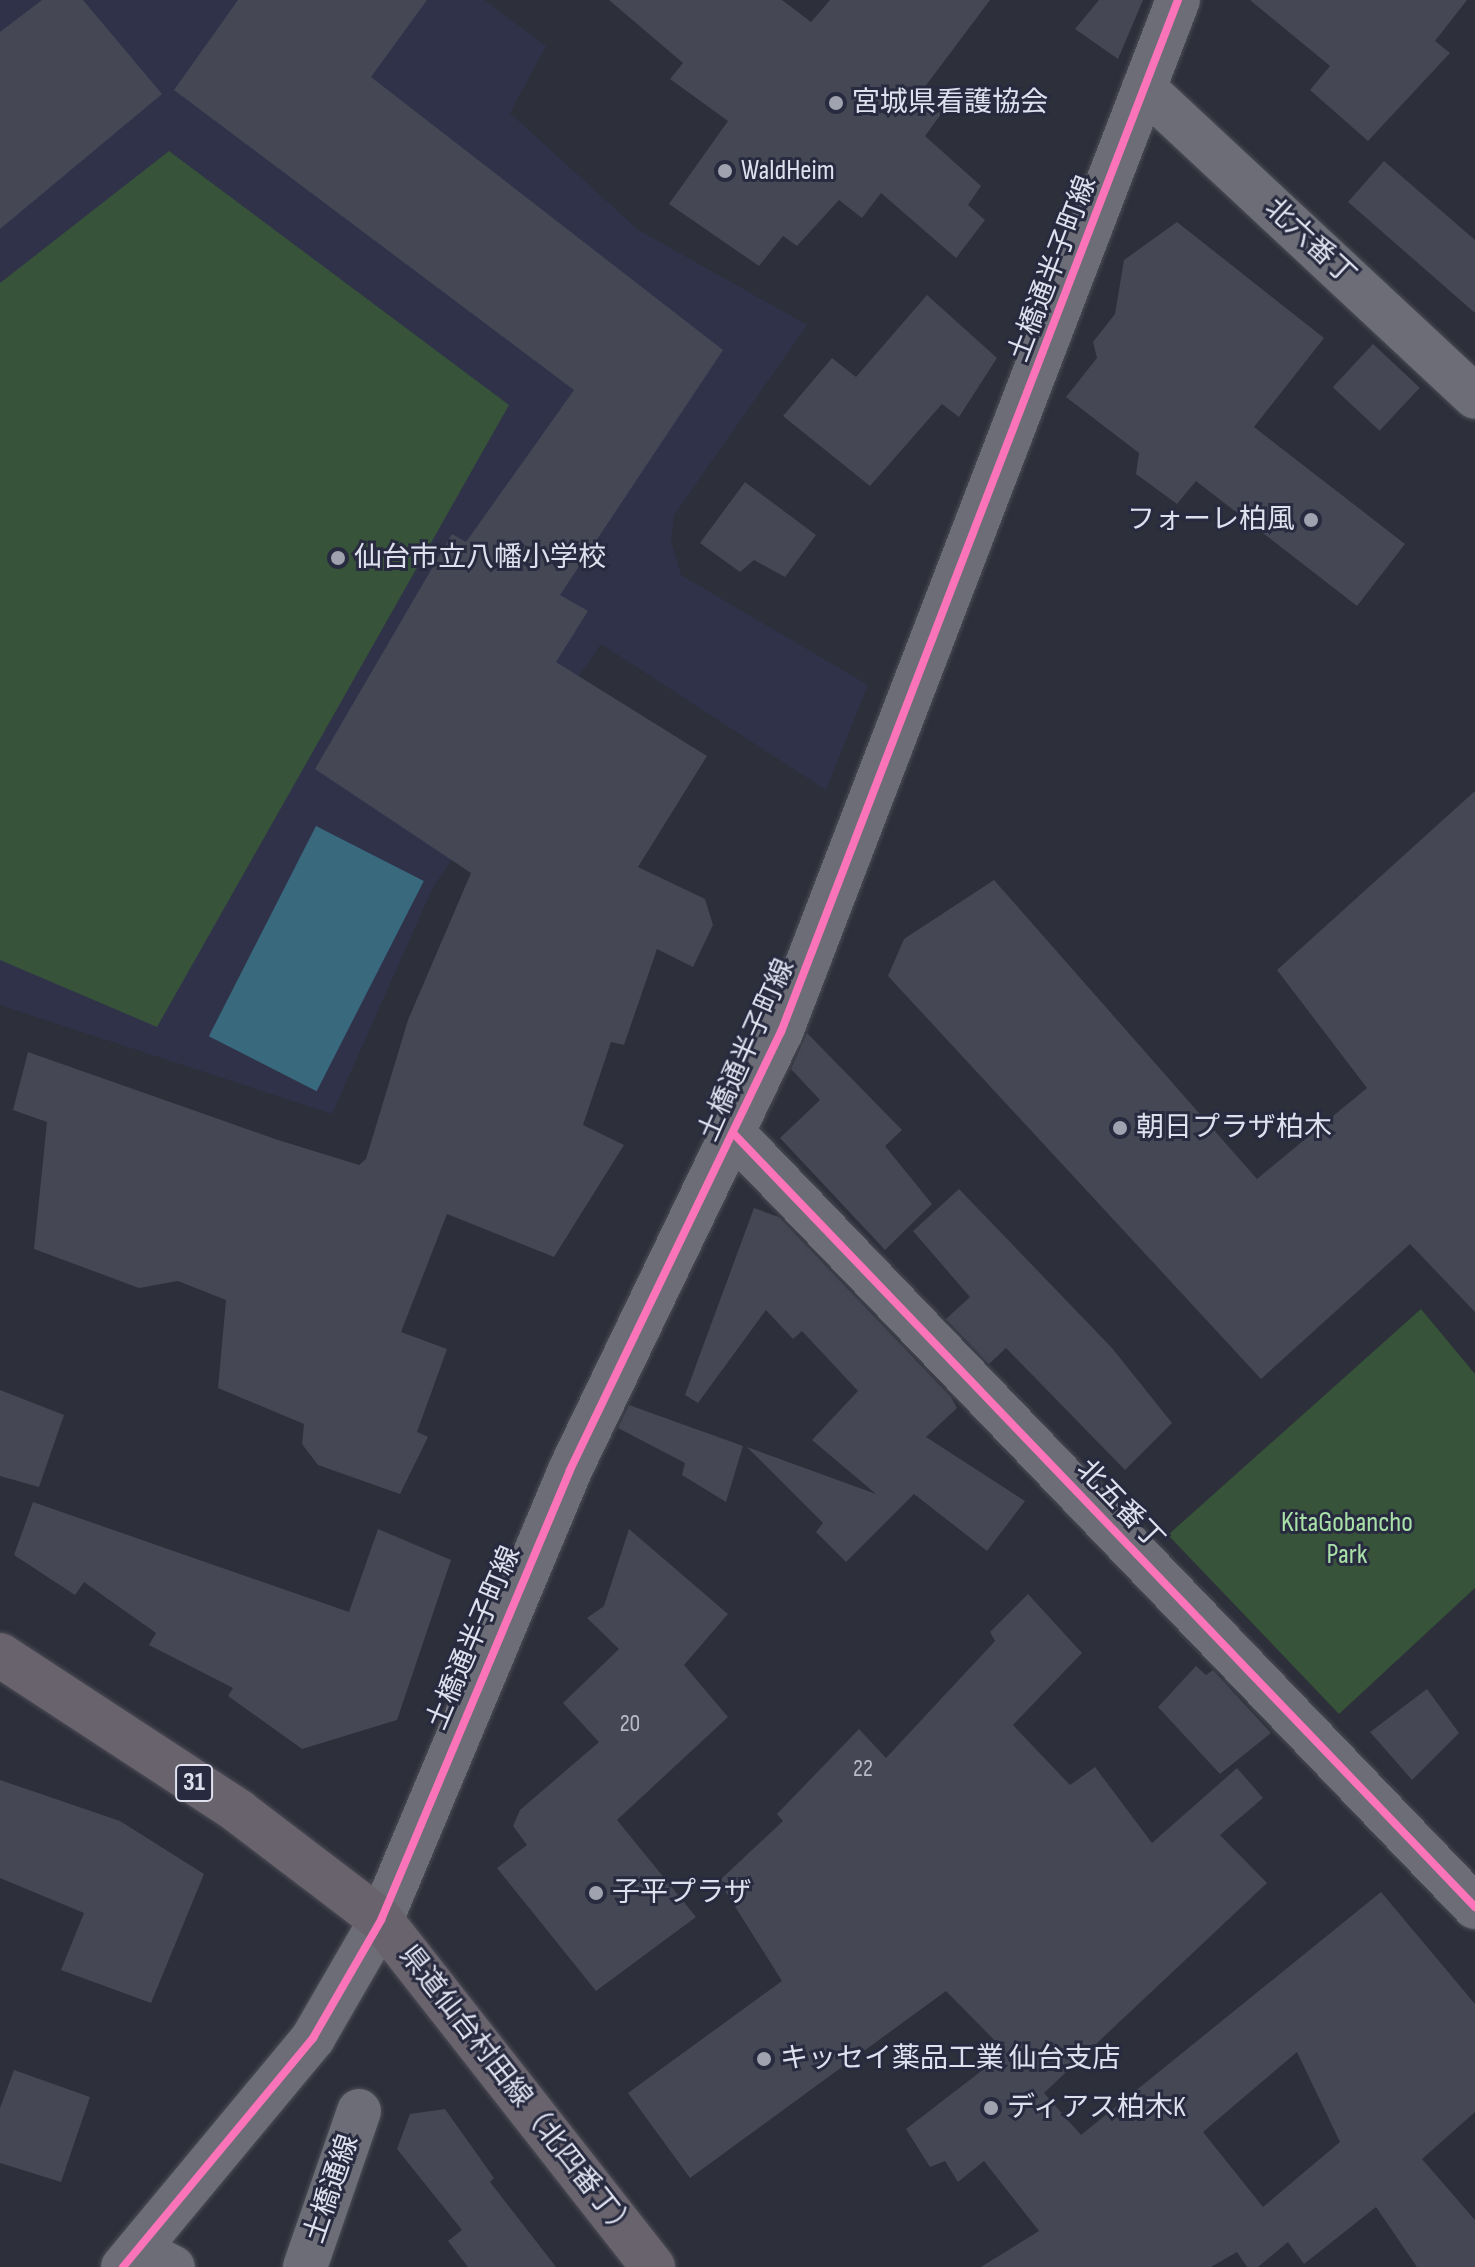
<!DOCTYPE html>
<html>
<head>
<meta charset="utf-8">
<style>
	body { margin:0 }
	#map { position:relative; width:1475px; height:2267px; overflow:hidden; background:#2d2f3a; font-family:"Sofia Sans Condensed","Noto Sans JP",sans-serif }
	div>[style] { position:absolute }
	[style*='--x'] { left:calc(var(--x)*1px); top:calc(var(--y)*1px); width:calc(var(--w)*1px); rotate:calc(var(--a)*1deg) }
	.built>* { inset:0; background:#30324a }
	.green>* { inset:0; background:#375339 }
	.water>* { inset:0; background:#38697d; transform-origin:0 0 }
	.building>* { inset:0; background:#454754; transform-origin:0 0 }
	.roads { filter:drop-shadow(0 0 2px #4b4c56) drop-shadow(0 0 2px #4b4c56) }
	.street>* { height:44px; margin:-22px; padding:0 22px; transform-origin:22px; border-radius:22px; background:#6c6d76 }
	.secondary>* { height:44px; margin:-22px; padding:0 22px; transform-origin:22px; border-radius:22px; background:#6c6d76 }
	.primary>* { height:44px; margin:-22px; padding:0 22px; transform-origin:22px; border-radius:22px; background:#69636d }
	.cycleway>* { height:8px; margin:-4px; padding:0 4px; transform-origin:4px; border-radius:4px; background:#fb73b8 }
	.dots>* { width:22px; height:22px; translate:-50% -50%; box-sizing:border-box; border:4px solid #282b3f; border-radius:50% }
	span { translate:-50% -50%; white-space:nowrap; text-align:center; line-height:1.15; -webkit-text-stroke:6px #282b3f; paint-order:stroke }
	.number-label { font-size:24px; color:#b8bac8 }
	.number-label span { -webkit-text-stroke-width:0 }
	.shield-label span { padding:2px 6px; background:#282b3f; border:2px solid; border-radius:6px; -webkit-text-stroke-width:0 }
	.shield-label { font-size:26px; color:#dee0ee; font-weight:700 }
	.poi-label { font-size:28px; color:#dee0ee }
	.left { translate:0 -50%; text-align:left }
	.right { translate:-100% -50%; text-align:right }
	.street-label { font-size:28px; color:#dee0ee }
	.park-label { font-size:28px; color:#a9e1a8 }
</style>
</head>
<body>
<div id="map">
	<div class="built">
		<div style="clip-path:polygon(0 0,484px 0,546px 46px,510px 113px,637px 229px,807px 325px,674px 515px,671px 541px,681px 575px,868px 685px,826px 790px,601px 644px,433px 887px,332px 1114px,0 1005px)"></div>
	</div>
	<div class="green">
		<div style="clip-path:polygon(169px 151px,509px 405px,157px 1027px,0 960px,0 283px)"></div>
		<div style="clip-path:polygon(1421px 1309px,1475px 1374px,1475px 1588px,1339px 1714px,1168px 1535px)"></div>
	</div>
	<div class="water">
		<div style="left:316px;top:826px;width:121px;height:236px;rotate:27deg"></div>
	</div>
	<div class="building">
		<div style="clip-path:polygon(42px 0,83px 0,162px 94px,0 229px,0 32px)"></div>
		<div style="clip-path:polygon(238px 0,427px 0,371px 77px,723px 350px,560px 595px,588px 611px,556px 662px,707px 756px,638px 867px,705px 899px,713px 925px,693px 967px,657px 949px,624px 1045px,611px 1042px,583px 1125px,624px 1145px,554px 1257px,447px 1214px,401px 1332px,447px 1349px,417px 1432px,428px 1437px,400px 1494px,318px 1465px,302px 1444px,304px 1424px,218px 1388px,226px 1300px,178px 1281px,139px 1288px,34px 1249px,47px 1122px,13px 1110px,28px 1052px,275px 1139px,359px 1165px,366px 1159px,408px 1020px,471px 873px,315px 769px,452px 534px,466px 542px,574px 390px,174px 90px)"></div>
		<div style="clip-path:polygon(609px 0,782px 0,811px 22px,830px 0,990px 0,921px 92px,941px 114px,925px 136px,981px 186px,968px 205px,985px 220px,956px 258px,881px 193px,862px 218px,839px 200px,797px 246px,783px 236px,759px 266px,669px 204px,728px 121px,670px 79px,683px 63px)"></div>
		<div style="clip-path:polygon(1099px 0,1143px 0,1118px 59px,1075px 29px)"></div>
		<div style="clip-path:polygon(1250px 0,1467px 0,1435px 41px,1450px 53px,1368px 141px,1310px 90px,1330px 66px)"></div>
		<div style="clip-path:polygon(1384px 161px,1475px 240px,1475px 313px,1348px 202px)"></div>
		<div style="clip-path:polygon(1177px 222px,1324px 338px,1254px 427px,1405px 544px,1357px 606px,1196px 481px,1177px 504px,1136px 474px,1139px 453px,1066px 397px,1097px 358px,1093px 342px,1115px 314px,1124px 260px)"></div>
		<div style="clip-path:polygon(927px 295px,997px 358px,959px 417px,942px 404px,870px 486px,783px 416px,832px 358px,856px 377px)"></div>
		<div style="left:1373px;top:344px;width:64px;height:59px;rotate:43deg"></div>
		<div style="clip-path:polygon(745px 482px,816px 535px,785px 577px,754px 560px,740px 572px,700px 543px)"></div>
		<div style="clip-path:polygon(1475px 791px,1475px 1312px,1410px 1244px,1261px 1379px,888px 976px,904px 939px,994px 880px,1257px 1179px,1367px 1088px,1277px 970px)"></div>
		<div style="clip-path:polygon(807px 1033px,902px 1130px,885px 1146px,932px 1204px,885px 1250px,780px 1138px,820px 1100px,791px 1069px)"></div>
		<div style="clip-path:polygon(959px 1189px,1112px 1348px,1172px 1423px,1125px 1470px,1006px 1348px,989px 1364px,946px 1319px,970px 1297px,913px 1231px)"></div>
		<div style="clip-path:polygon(754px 1208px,779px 1217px,951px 1397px,957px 1408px,926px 1437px,1025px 1501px,987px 1551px,914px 1494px,846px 1562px,816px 1532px,823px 1523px,747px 1447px,876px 1494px,812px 1440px,858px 1391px,802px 1331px,793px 1339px,766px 1310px,698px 1403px,685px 1395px)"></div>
		<div style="clip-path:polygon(0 1390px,64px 1415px,39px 1487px,0 1476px)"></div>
		<div style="clip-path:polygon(629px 1405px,743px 1446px,726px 1502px,682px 1475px,685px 1463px,618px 1428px)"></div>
		<div style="clip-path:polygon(33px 1502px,349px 1612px,378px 1529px,451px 1560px,397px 1720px,302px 1749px,228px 1696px,233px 1688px,149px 1645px,156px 1633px,84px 1582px,75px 1595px,14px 1555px)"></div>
		<div style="clip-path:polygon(629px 1529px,728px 1614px,684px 1665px,728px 1717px,617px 1820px,696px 1917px,596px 1991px,497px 1868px,527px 1845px,513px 1826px,520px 1810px,599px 1742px,563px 1703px,619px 1649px,587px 1618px,604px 1606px)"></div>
		<div style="clip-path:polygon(evenodd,1028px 1594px,1082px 1653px,1013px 1725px,1070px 1785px,1095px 1767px,1152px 1843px,1237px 1768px,1263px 1798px,1220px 1835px,1267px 1883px,1044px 2093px,1081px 2135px,1381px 1892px,1475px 2004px,1475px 2112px,1422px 2159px,1475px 2220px,1475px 2267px,1417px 2267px,1376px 2207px,1304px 2264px,1288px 2242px,1258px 2267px,1247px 2267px,1237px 2252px,1211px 2267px,981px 2267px,1039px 2231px,984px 2161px,958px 2182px,945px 2161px,930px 2167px,906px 2129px,1006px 2052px,946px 1991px,690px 2178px,628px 2093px,782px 1981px,719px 1881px,783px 1821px,777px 1814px,859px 1729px,886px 1758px,995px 1641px,990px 1632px,1028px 1594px,1297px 2052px,1340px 2142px,1263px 2207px,1203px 2132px,1297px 2052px)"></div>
		<div style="clip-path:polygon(1196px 1666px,1206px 1675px,1213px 1670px,1271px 1733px,1220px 1774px,1158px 1707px)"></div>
		<div style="clip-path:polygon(1427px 1689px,1459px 1733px,1412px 1780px,1370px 1732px)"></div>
		<div style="clip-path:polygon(0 1780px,120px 1821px,204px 1874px,151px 2003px,61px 1970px,84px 1913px,0 1878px)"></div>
		<div style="clip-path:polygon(14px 2070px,90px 2097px,61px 2182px,0 2163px,0 2108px)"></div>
		<div style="clip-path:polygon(445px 2109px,494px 2178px,490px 2182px,556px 2267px,468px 2267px,448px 2241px,462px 2230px,397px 2149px,410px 2114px)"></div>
	</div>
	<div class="roads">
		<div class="street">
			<div style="--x:734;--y:1134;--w:1071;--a:46.21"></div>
			<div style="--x:139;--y:2250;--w:38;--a:27"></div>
			<div style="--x:305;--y:2267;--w:165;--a:-70.9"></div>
		</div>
		<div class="secondary">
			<div style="--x:1144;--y:88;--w:453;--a:43"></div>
			<div style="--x:123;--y:2267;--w:298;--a:-50.3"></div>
			<div style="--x:313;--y:2038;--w:136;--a:-60"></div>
			<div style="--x:381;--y:1920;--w:488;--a:-67.2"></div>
			<div style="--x:570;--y:1470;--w:486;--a:-64.3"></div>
			<div style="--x:781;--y:1032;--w:1106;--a:-68.96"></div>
		</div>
		<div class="primary">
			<div style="--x:0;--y:1655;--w:285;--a:33.2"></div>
			<div style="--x:238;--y:1811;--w:180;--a:37.3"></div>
			<div style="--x:381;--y:1920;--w:441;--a:51.9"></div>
		</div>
	</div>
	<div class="cycleway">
		<div style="--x:734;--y:1134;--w:1071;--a:46.21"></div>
		<div style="--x:123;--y:2267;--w:298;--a:-50.3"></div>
		<div style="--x:313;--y:2038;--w:136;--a:-60"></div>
		<div style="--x:381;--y:1920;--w:488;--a:-67.2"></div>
		<div style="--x:570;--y:1470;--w:486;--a:-64.3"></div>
		<div style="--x:781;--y:1032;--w:1106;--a:-68.96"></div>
	</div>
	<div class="dots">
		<div style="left:836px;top:103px;background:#a0a2af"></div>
		<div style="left:725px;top:171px;background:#a0a2af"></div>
		<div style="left:1311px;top:520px;background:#a0a2af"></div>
		<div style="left:338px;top:558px;background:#a0a2af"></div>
		<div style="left:1120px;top:1128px;background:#a0a2af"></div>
		<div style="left:596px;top:1893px;background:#a0a2af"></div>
		<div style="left:764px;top:2059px;background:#a0a2af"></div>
		<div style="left:991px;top:2108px;background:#a0a2af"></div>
	</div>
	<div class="number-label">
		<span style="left:630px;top:1724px">20</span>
		<span style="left:863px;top:1769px">22</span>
	</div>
	<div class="shield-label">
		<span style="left:194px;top:1783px">31</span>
	</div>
	<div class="poi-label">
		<span class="left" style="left:852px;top:103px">宮城県看護協会</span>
		<span class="left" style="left:741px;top:171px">WaldHeim</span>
		<span class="right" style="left:1295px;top:520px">フォーレ柏風</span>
		<span class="left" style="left:354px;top:558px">仙台市立八幡小学校</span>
		<span class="left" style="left:1136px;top:1128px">朝日プラザ柏木</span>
		<span class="left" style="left:612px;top:1893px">子平プラザ</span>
		<span class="left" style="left:780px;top:2059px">キッセイ薬品工業 仙台支店</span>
		<span class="left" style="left:1007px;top:2108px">ディアス柏木K</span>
	</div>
	<div class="street-label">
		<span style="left:1310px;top:242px;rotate:43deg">北六番丁</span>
		<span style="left:1053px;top:269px;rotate:-69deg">土橋通半子町線</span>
		<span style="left:747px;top:1050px;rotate:-66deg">土橋通半子町線</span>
		<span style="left:1120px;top:1505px;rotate:46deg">北五番丁</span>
		<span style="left:474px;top:1638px;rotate:-67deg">土橋通半子町線</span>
		<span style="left:517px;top:2093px;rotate:52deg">県道仙台村田線（北四番丁）</span>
		<span style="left:332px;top:2189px;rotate:-71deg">土橋通線</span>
	</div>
	<div class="park-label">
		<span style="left:1347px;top:1539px">KitaGobancho<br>Park</span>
	</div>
</div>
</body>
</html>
